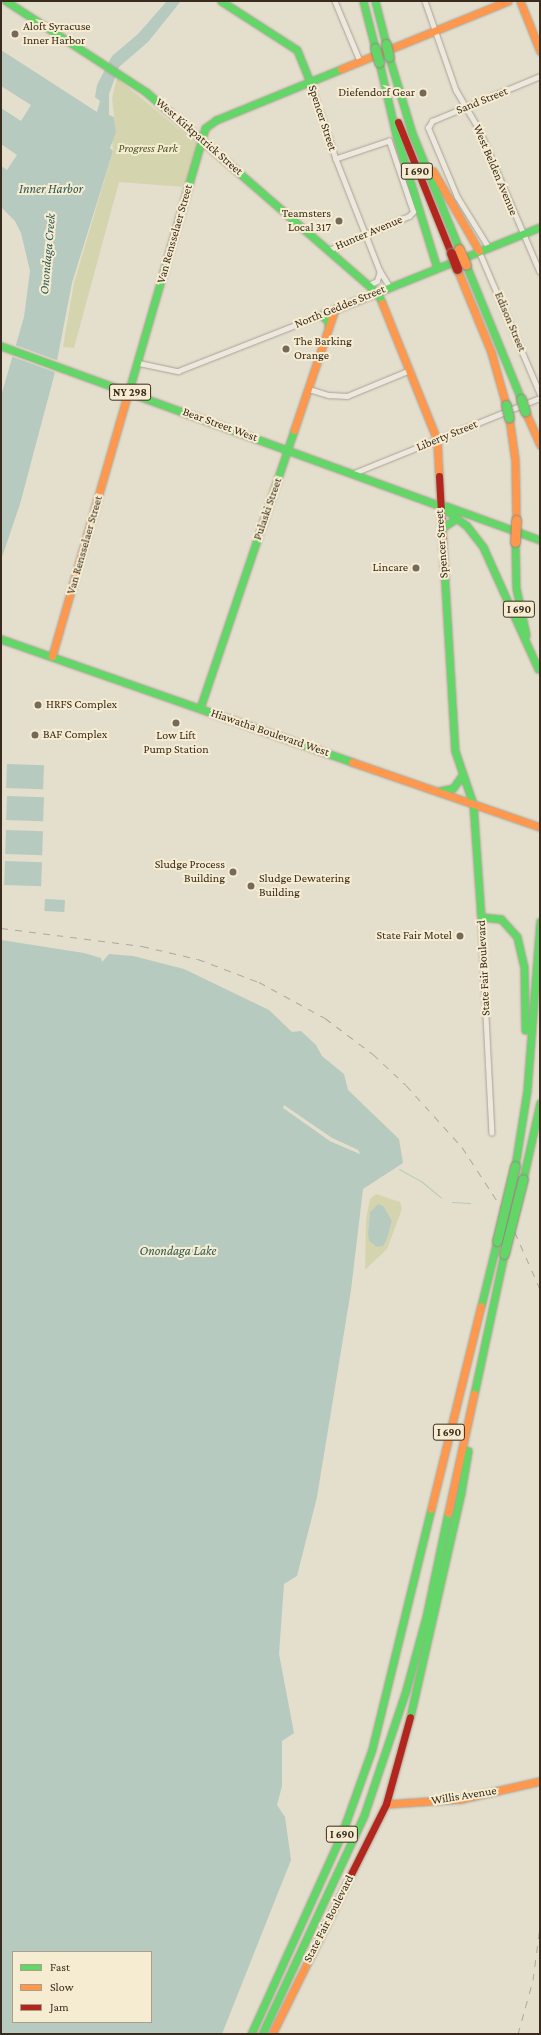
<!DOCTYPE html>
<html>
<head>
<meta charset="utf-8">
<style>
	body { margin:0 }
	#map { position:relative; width:541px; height:2035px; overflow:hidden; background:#e4decc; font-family:"Crimson Pro",serif }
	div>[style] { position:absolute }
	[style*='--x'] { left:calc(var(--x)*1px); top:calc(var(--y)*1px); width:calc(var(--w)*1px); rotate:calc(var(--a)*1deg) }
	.green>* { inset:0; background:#d4d5ae }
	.water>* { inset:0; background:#b7cabf; transform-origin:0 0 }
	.pier>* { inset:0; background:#e4decc; transform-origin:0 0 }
	.stream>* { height:1px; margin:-0.5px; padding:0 0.5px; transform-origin:0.5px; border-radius:0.5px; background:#b7cabf }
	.roads { filter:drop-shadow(0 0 1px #a9a295) drop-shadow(0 0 1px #a9a295) }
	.street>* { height:4.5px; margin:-2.25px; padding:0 2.25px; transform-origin:2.25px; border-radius:2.25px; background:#ece8de }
	.fast>* { height:7px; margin:-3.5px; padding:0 3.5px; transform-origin:3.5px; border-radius:3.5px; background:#63d668 }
	.slow>* { height:7px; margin:-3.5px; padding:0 3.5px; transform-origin:3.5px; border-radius:3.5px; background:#ff974d }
	.jam>* { height:7px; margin:-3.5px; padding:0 3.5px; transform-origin:3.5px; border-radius:3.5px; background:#b3261e }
	.rail>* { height:1px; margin-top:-0.5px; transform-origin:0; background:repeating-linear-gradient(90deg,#aca89e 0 7px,transparent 0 14px) }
	.bridges { filter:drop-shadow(0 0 1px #8f887c) drop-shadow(0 0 1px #8f887c) }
	.fast-bridge>* { height:9px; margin:-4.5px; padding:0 4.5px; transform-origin:4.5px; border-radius:4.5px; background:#63d668 }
	.slow-bridge>* { height:9px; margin:-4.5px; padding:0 4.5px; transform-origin:4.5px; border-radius:4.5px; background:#ff974d }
	.jam-bridge>* { height:9px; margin:-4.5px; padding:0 4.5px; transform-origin:4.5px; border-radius:4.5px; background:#b3261e }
	.dots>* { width:11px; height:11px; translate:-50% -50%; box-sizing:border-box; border:2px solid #f6ecd1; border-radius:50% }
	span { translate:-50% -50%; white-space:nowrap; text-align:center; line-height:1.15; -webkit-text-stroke:4px #f6ecd1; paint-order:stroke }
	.shield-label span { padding:1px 3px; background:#f6ecd1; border:1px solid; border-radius:3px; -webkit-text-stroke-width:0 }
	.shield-label { font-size:11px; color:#392b1d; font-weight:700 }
	.poi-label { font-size:12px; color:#392b1d }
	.left { translate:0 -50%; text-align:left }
	.right { translate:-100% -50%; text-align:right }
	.street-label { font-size:12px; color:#392b1d }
	.park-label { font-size:12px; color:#485623; font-style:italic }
	.water-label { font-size:13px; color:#2c5957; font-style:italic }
	.frame { position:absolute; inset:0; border:2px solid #392b1d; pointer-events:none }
	.legend { position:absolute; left:12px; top:1951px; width:140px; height:72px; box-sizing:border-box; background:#f6ecd1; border:1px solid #aa9f89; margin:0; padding:5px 7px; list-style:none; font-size:12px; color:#392b1d }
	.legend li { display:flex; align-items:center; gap:8px; height:20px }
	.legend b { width:20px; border:1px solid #aa9f89 }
</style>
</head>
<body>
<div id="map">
	<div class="green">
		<div style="clip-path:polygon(117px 78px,197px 144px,185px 187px,119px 182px,74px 348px,63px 347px,74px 283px,113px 151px,112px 137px,116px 132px,112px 98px)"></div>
		<div style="clip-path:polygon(evenodd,376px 1194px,400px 1202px,402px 1209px,387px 1249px,365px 1270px,366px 1220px,370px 1199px,376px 1194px,370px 1212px,388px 1215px,392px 1221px,387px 1239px,368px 1232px,370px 1212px)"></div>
	</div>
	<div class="water">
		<div style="clip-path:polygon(167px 1px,181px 1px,148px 42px,119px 67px,109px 94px,109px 115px,114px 117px,116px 132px,110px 148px,113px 151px,72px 283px,54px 376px,20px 504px,1px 560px,1px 396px,24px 317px,30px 271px,21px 233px,15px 221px,1px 207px,1px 166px,7px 170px,17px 155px,1px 144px,1px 108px,21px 121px,31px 105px,1px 86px,1px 50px,97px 112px,100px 101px,95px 97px,97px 85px,112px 56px,138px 34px)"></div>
		<div style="left:7px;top:764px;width:37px;height:24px;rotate:2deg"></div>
		<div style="left:7px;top:796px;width:37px;height:24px;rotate:2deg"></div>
		<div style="left:6px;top:830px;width:37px;height:24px;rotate:2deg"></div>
		<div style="left:5px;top:861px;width:37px;height:24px;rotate:2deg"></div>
		<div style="left:45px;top:899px;width:20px;height:12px;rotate:3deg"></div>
		<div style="clip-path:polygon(evenodd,1px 940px,84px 953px,101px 958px,102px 962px,109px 954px,133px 956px,184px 969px,269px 1010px,292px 1032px,301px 1031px,316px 1045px,322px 1056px,344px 1074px,348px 1090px,399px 1139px,403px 1163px,363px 1189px,351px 1290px,317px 1497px,297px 1576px,284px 1584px,279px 1654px,294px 1733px,282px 1741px,282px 1786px,277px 1805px,285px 1817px,291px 1860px,222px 2034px,1px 2034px,1px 940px,282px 1106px,332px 1138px,358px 1150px,360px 1154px,330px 1141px,282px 1106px,1px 940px,13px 1952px,151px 1952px,151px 2022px,13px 2022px,13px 1952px)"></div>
		<div style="clip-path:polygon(378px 1204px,383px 1206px,392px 1221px,387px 1239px,383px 1246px,377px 1247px,369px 1241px,368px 1232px,370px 1212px)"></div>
	</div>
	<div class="pier">
		<div style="left:15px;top:345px;width:47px;height:12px;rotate:20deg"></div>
		<div style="clip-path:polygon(284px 1105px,332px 1138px,358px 1150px,360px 1154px,330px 1141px,283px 1108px)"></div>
	</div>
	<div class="stream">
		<div style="--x:399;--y:1169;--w:25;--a:29"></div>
		<div style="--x:421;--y:1181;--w:26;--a:40"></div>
		<div style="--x:452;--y:1202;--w:18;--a:3"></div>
	</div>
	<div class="roads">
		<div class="street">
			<div style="--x:335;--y:1;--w:65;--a:67.4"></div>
			<div style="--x:425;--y:1;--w:94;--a:70.8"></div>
			<div style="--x:456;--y:90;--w:45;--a:59.5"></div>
			<div style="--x:479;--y:129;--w:155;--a:66.9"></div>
			<div style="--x:310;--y:82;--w:81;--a:71.3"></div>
			<div style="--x:336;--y:159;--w:120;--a:68.6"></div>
			<div style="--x:380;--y:271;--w:19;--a:58"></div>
			<div style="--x:488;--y:247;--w:59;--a:-121.8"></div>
			<div style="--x:457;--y:197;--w:75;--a:-112.8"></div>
			<div style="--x:428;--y:128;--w:8;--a:-60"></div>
			<div style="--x:432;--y:121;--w:117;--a:-22.6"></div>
			<div style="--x:329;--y:250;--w:87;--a:-23"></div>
			<div style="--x:409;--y:216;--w:6;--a:-45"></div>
			<div style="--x:413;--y:212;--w:75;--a:-108.7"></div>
			<div style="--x:389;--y:141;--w:56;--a:161.2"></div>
			<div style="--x:479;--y:251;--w:155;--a:66.8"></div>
			<div style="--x:369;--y:285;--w:9;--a:-27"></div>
			<div style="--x:377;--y:281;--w:10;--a:-73"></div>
			<div style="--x:139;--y:363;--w:40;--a:12"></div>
			<div style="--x:178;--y:371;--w:154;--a:-21.4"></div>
			<div style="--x:309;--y:389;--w:21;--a:17"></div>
			<div style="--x:329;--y:395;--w:18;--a:3"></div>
			<div style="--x:347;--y:396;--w:68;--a:-22.4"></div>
			<div style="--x:354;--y:473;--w:201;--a:-22"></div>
			<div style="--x:481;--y:917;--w:216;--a:87.1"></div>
		</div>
		<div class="fast">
			<div style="--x:6;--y:1;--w:167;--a:33"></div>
			<div style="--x:146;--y:92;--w:308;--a:41"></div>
			<div style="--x:378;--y:294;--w:10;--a:66"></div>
			<div style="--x:221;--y:1;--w:90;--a:32.8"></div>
			<div style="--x:297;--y:50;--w:35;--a:68"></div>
			<div style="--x:363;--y:1;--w:49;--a:75.7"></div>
			<div style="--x:375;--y:1;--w:44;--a:75.7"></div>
			<div style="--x:389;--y:57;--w:79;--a:73.2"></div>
			<div style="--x:412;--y:133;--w:125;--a:67.9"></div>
			<div style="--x:379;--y:62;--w:75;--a:76.9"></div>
			<div style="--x:396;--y:135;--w:139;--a:72.9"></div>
			<div style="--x:466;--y:265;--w:145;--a:67.7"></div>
			<div style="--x:328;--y:328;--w:7;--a:-90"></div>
			<div style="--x:328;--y:321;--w:9;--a:-139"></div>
			<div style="--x:321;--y:315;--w:236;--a:-21.9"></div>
			<div style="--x:1;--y:346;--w:466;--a:20"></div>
			<div style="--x:129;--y:390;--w:273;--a:-73.8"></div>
			<div style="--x:205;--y:128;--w:14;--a:-36"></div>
			<div style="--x:216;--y:120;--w:135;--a:-22.2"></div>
			<div style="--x:439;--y:505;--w:34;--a:37"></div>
			<div style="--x:466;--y:525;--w:28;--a:52"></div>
			<div style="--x:483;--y:547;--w:134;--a:65.7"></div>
			<div style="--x:446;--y:506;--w:100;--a:19.9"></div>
			<div style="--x:442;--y:528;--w:18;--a:-34"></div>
			<div style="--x:515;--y:542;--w:46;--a:88.8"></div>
			<div style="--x:516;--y:588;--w:48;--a:78"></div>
			<div style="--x:444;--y:568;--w:183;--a:86.6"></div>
			<div style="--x:455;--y:751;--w:56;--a:71.2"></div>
			<div style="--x:1;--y:639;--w:372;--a:19.3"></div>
			<div style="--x:200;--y:708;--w:293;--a:-71.3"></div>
			<div style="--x:439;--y:791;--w:14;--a:-12"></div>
			<div style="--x:453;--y:788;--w:16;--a:-55"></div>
			<div style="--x:473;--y:804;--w:113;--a:86"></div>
			<div style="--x:481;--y:917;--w:20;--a:6"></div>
			<div style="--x:501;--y:919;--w:24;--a:48"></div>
			<div style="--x:517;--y:937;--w:31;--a:77"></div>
			<div style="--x:524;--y:967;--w:63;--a:89.1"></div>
			<div style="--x:515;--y:1166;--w:77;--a:-81"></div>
			<div style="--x:527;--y:1090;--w:169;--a:-85.6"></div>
			<div style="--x:523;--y:1179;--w:78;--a:-77.4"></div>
			<div style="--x:481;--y:1306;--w:67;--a:-76.2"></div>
			<div style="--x:474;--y:1394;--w:143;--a:-77.9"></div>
			<div style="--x:461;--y:1492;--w:42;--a:-80.3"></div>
			<div style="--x:410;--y:1717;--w:231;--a:-77.2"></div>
			<div style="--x:251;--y:2034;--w:221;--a:-65.6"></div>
			<div style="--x:342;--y:1833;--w:89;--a:-70.3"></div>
			<div style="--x:372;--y:1749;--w:247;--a:-76.2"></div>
			<div style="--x:262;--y:2034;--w:242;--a:-65"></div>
			<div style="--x:364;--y:1815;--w:132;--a:-71.4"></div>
			<div style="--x:406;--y:1690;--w:76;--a:-74.7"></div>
			<div style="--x:426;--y:1617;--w:106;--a:-78.1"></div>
		</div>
		<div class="slow">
			<div style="--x:520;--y:1;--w:54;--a:68.2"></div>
			<div style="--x:341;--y:69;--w:180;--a:-22.2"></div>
			<div style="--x:433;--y:171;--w:92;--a:60.1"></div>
			<div style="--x:457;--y:269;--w:90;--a:67.7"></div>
			<div style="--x:491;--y:352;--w:55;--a:74.2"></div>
			<div style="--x:382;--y:303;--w:148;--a:68.1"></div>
			<div style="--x:437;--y:440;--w:36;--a:87"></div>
			<div style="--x:525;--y:411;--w:37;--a:66"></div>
			<div style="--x:509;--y:418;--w:42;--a:81.9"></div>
			<div style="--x:515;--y:460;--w:60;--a:89"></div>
			<div style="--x:294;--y:430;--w:128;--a:-71.3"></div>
			<div style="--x:52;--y:656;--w:277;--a:-73.9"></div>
			<div style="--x:352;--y:762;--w:199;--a:19.1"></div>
			<div style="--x:431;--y:1509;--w:209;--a:-76.2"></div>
			<div style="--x:448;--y:1513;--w:122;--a:-77.7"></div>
			<div style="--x:386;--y:1804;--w:75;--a:-3.8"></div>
			<div style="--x:461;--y:1799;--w:81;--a:-12.8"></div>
			<div style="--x:272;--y:2034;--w:172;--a:-63.7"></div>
		</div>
		<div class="jam">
			<div style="--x:398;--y:122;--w:141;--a:68"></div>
			<div style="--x:439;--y:476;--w:92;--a:86.9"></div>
			<div style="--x:348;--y:1880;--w:85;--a:-63.4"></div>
			<div style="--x:386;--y:1804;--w:90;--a:-74.6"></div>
		</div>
	</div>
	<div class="rail">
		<div style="--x:1;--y:928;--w:142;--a:7.3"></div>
		<div style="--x:142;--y:946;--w:57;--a:13.1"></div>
		<div style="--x:198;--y:959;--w:65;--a:20.7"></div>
		<div style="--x:259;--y:982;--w:75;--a:28.6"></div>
		<div style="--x:325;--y:1018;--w:60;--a:36.9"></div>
		<div style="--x:373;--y:1054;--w:45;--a:43.2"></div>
		<div style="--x:406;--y:1085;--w:84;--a:47.9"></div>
		<div style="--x:462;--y:1147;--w:86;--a:56.9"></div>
		<div style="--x:509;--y:1219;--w:77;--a:66.1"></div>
		<div style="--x:518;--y:2034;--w:56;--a:-74.5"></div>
		<div style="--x:533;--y:1980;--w:53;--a:-82.5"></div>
	</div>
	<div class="bridges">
		<div class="fast-bridge">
			<div style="--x:386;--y:44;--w:13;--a:77"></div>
			<div style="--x:375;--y:48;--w:15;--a:74"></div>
			<div style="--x:521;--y:399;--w:13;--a:72"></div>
			<div style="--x:506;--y:405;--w:13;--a:77"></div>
			<div style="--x:497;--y:1241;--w:77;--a:-76.5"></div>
			<div style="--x:504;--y:1254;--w:77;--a:-75.8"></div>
		</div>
		<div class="slow-bridge">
			<div style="--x:459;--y:249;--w:17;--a:66"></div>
			<div style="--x:515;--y:542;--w:22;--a:-87"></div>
		</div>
		<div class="jam-bridge">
			<div style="--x:451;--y:253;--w:17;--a:69"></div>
		</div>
	</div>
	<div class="dots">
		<div style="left:15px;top:34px;background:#756a5a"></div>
		<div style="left:423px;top:93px;background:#756a5a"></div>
		<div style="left:339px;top:221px;background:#756a5a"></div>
		<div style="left:286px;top:349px;background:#756a5a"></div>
		<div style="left:416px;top:568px;background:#756a5a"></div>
		<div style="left:38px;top:705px;background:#756a5a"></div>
		<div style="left:176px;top:723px;background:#756a5a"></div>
		<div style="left:35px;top:735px;background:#756a5a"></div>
		<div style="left:233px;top:872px;background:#756a5a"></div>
		<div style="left:251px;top:886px;background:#756a5a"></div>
		<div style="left:460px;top:936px;background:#756a5a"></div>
	</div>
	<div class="shield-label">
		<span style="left:417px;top:171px">I 690</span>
		<span style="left:130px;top:392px">NY 298</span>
		<span style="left:519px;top:609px">I 690</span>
		<span style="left:449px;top:1432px">I 690</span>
		<span style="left:342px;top:1834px">I 690</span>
	</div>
	<div class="poi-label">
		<span class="left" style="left:23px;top:34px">Aloft Syracuse<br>Inner Harbor</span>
		<span class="right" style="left:415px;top:93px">Diefendorf Gear</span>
		<span class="right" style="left:331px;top:221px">Teamsters<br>Local 317</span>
		<span class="left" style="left:294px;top:349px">The Barking<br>Orange</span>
		<span class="right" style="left:408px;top:568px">Lincare</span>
		<span class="left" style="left:46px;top:705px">HRFS Complex</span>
		<span class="left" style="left:43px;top:735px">BAF Complex</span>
		<span style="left:176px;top:743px">Low Lift<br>Pump Station</span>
		<span class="right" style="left:225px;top:872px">Sludge Process<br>Building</span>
		<span class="left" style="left:259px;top:886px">Sludge Dewatering<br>Building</span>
		<span class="right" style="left:452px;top:936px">State Fair Motel</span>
	</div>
	<div class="street-label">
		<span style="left:482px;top:101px;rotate:-22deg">Sand Street</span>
		<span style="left:322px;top:118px;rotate:72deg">Spencer Street</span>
		<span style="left:199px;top:137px;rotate:41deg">West Kirkpatrick Street</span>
		<span style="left:495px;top:170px;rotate:67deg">West Belden Avenue</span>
		<span style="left:369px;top:233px;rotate:-23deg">Hunter Avenue</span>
		<span style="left:175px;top:234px;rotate:-74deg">Van Rensselaer Street</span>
		<span style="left:340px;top:307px;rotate:-22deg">North Geddes Street</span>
		<span style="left:510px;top:322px;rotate:67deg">Edison Street</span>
		<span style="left:220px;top:425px;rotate:20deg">Bear Street West</span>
		<span style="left:447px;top:436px;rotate:-22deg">Liberty Street</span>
		<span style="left:268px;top:509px;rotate:-71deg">Pulaski Street</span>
		<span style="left:442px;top:544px;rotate:-94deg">Spencer Street</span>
		<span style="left:85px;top:545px;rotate:-74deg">Van Rensselaer Street</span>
		<span style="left:270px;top:733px;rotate:19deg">Hiawatha Boulevard West</span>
		<span style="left:484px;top:968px;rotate:-93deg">State Fair Boulevard</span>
		<span style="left:464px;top:1796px;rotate:-9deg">Willis Avenue</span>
		<span style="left:329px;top:1919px;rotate:-63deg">State Fair Boulevard</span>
	</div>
	<div class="park-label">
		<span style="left:148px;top:149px">Progress Park</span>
	</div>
	<div class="water-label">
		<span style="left:51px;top:189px">Inner Harbor</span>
		<span style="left:48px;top:254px;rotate:-85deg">Onondaga Creek</span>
		<span style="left:178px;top:1251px">Onondaga Lake</span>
	</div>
	<div class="frame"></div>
	<ul class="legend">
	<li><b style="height:5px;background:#63d668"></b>Fast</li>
	<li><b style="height:5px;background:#ff974d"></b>Slow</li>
	<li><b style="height:5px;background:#b3261e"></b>Jam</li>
	</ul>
</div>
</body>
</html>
